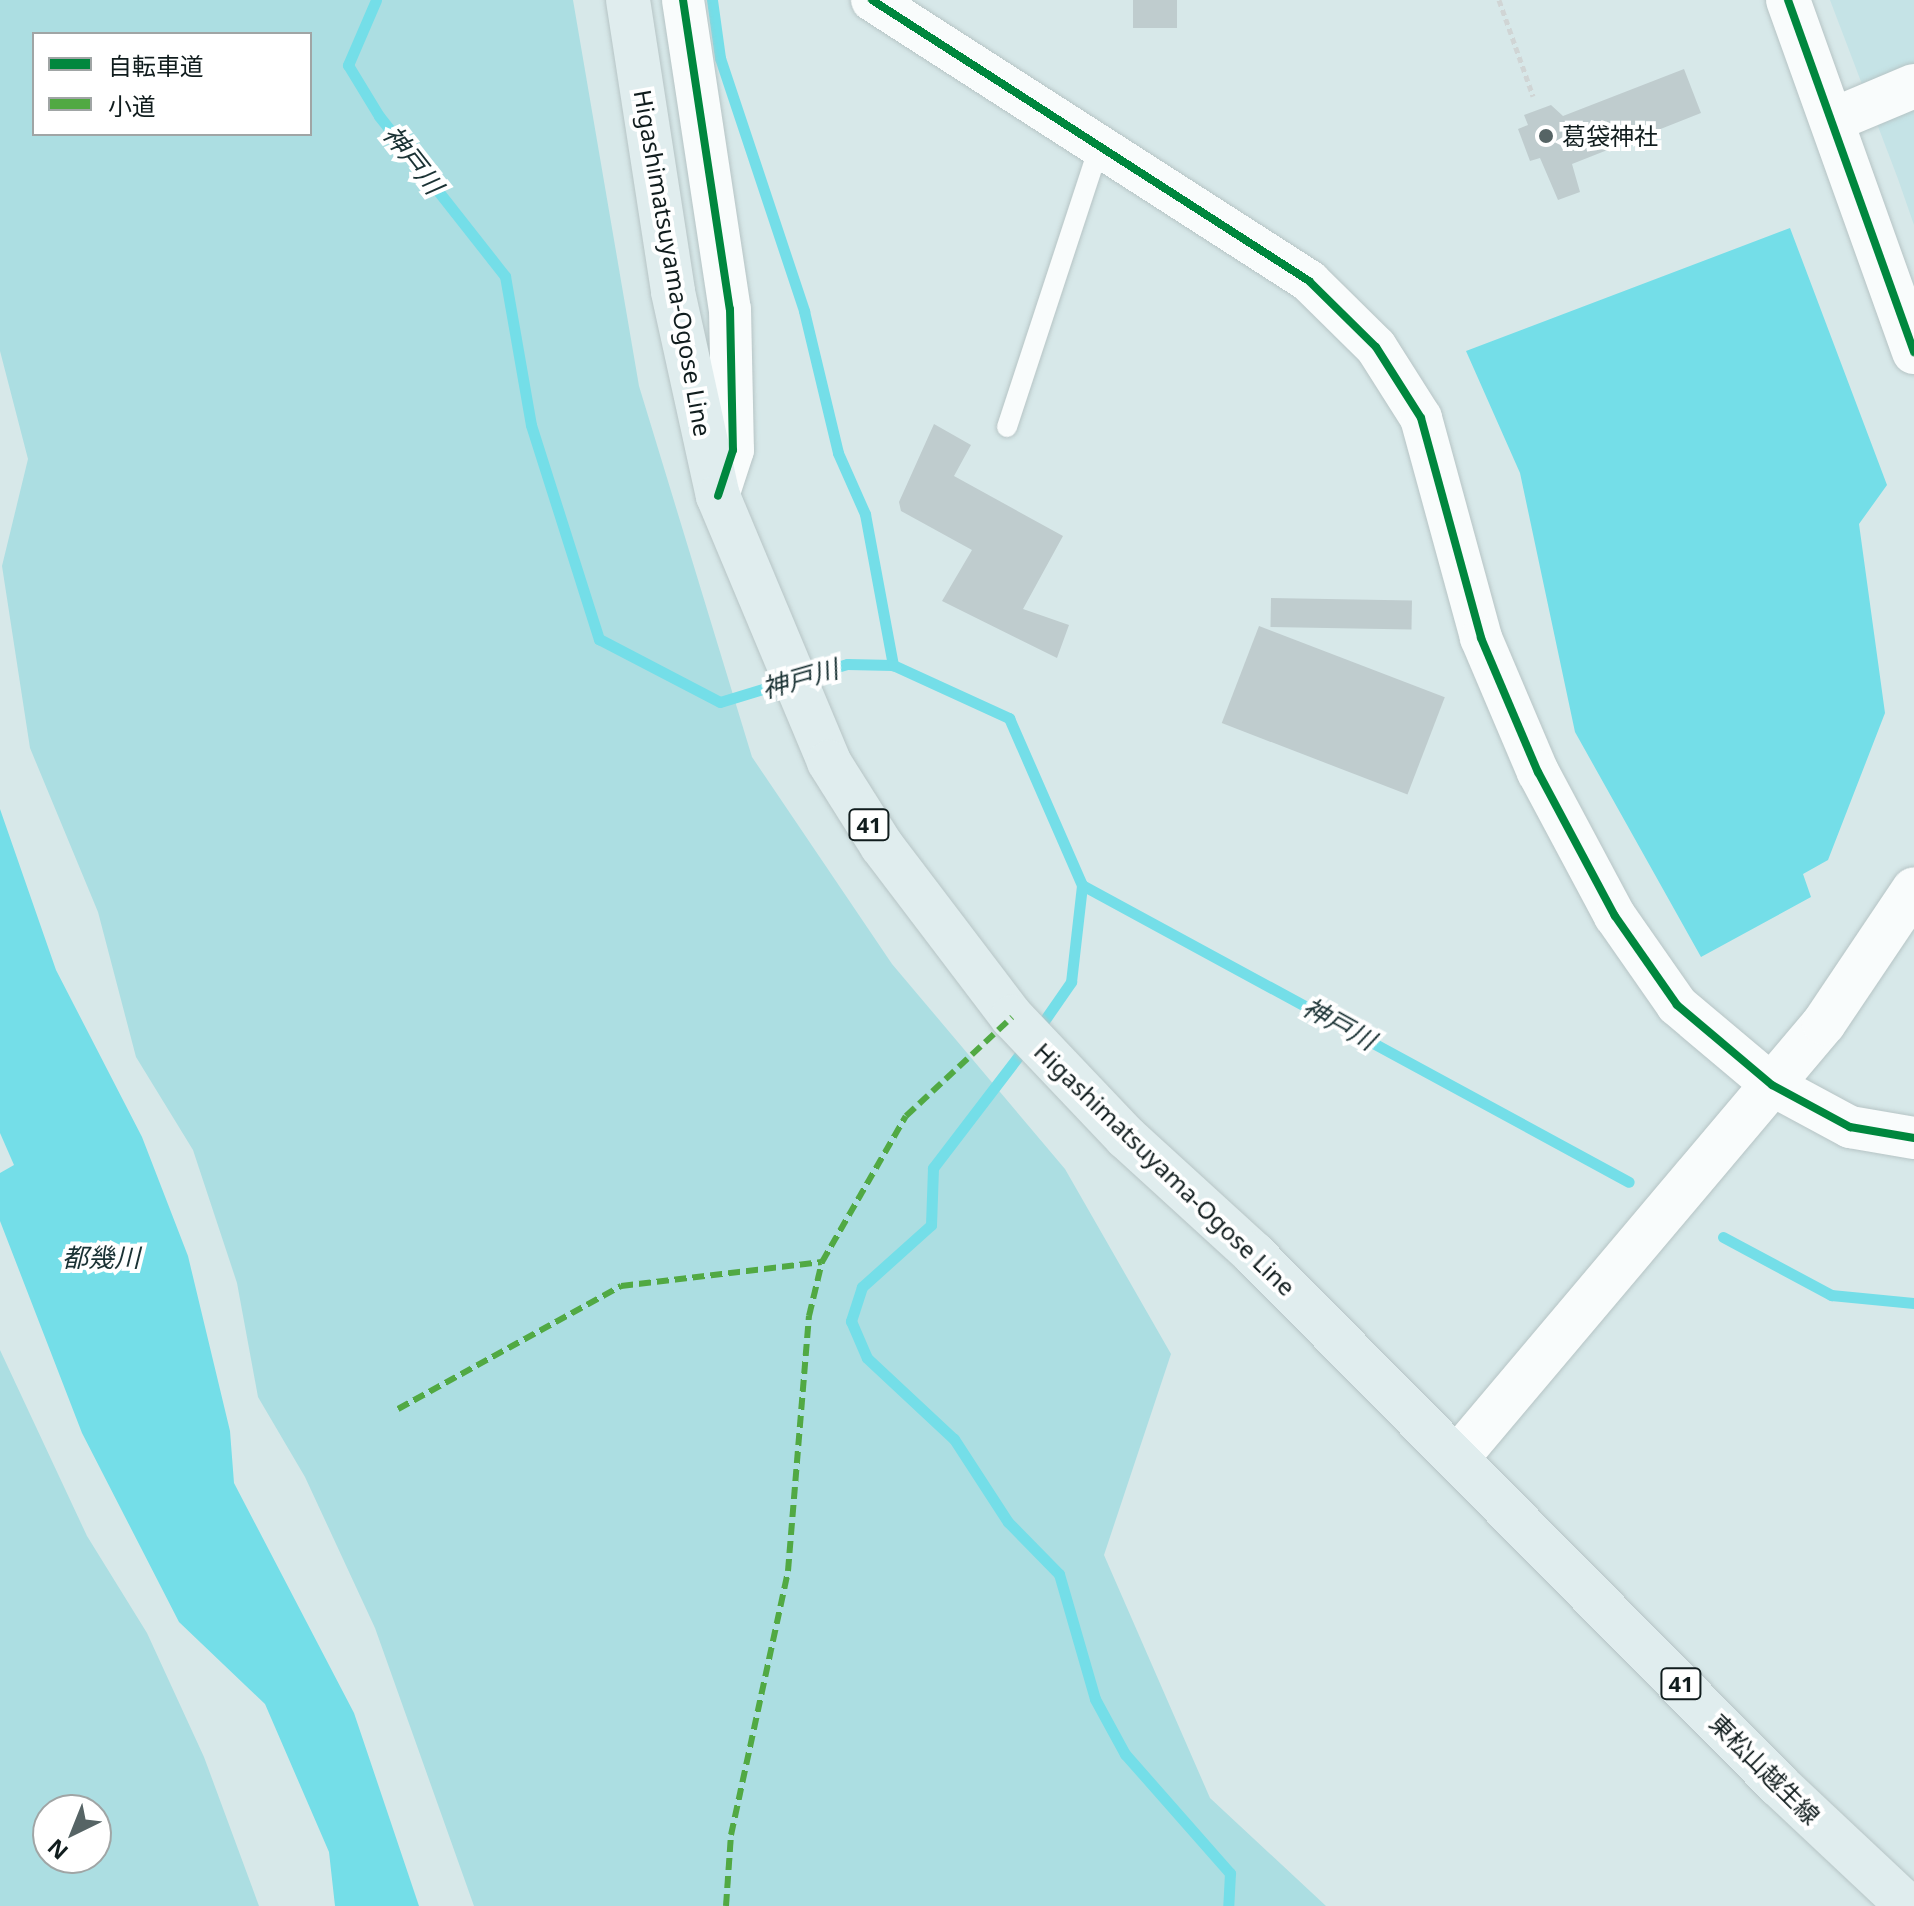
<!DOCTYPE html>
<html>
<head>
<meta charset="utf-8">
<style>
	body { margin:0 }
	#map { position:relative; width:1914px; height:1906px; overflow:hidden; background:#d7e8e9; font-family:"Noto Sans","Noto Sans JP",sans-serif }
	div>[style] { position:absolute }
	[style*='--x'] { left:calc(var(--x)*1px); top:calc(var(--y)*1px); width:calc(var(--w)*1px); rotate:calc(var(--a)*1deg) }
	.built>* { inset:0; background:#c5e3e6 }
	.green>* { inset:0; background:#acdee2 }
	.water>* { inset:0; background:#74dee8 }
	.stream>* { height:11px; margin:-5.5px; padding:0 5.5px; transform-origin:5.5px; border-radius:5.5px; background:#74dee8 }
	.building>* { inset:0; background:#bfccce; transform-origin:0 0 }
	.path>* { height:5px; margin-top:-2.5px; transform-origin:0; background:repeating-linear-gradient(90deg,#d0d5d5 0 6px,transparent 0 10px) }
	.roads { filter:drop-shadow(0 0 2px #b6c4c5) drop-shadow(0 0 2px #b6c4c5) }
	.service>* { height:20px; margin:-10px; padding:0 10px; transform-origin:10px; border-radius:10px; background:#f9fcfc }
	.minor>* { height:42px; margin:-21px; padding:0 21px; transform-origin:21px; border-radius:21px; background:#f9fcfc }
	.tertiary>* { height:44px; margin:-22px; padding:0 22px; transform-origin:22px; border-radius:22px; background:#f9fcfc }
	.primary>* { height:44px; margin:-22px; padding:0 22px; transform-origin:22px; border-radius:22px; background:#e0edee }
	.quiet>* { height:6px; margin-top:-3px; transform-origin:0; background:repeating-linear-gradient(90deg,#51a943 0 12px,transparent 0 18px) }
	.cycleway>* { height:8px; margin:-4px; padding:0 4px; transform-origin:4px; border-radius:4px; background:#00873e }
	.dots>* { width:22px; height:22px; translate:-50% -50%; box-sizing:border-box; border:4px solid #fff; border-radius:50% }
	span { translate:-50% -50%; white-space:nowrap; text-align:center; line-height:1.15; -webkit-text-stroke:8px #fff; paint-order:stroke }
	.shield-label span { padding:2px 6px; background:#fff; border:2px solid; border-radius:6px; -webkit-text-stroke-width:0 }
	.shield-label { font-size:22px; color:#111d1e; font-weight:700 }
	.poi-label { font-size:24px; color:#111d1e }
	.left { translate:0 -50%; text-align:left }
	.street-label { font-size:24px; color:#111d1e }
	.water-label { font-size:26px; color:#1a3234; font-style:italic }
	.legend { position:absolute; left:32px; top:32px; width:280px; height:104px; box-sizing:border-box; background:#fff; border:2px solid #a0a5a5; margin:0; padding:10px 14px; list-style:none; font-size:24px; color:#111d1e }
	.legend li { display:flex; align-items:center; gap:16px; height:40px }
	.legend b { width:40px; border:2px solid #a0a5a5 }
	.north { position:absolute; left:32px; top:1794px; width:80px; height:80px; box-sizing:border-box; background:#fff; border:2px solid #a0a5a5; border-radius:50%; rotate:223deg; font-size:22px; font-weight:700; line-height:32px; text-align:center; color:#111d1e }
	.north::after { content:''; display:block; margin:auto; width:28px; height:36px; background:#566465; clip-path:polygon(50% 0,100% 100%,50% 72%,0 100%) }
</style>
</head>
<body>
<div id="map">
	<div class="built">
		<div style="clip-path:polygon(1830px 0,1914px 0,1914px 225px,1898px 179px)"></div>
	</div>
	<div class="green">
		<div style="clip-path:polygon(evenodd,0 0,573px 0,639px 386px,752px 757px,892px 964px,1065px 1169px,1171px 1354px,1104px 1555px,1210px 1798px,1326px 1906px,474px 1906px,375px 1628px,305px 1477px,258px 1397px,237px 1283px,193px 1150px,136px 1057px,98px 912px,30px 748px,2px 566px,28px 459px,0 351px,0 0,34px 34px,310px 34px,310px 134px,34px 134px,34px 34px)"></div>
		<div style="clip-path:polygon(evenodd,0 1350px,87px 1536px,147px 1633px,204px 1757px,259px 1906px,0 1906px,0 1350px,48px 1810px,96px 1810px,96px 1858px,48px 1858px,48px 1810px)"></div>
	</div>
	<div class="water">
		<div style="clip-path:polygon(1790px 228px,1887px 485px,1859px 524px,1885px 713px,1828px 860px,1803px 874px,1811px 897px,1701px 957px,1575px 732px,1520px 473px,1466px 351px)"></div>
		<div style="clip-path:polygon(0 809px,56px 970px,142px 1137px,188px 1256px,230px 1431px,234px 1483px,354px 1713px,419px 1906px,335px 1906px,329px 1852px,265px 1704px,179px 1622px,82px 1433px,0 1221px,0 1173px,14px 1165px,0 1133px)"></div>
	</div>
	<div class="stream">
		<div style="--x:376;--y:0;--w:71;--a:113.3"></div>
		<div style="--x:348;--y:65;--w:60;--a:58.7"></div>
		<div style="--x:379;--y:116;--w:204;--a:51.8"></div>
		<div style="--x:505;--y:276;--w:151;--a:80.1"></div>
		<div style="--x:531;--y:425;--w:225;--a:72.4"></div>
		<div style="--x:599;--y:639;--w:136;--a:27.5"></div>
		<div style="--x:720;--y:702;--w:69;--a:-16.9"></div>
		<div style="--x:712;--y:0;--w:59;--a:82.1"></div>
		<div style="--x:720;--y:58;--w:267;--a:71.6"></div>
		<div style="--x:804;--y:311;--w:146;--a:76.5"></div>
		<div style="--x:838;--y:453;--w:67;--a:66.1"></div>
		<div style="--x:865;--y:514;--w:154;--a:79.5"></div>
		<div style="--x:803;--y:677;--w:46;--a:-16.5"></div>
		<div style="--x:847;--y:664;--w:46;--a:1.2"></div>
		<div style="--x:893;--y:665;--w:128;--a:24.6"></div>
		<div style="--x:1009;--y:718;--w:182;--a:66.4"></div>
		<div style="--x:1082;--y:885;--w:622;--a:28.5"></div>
		<div style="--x:1037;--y:1031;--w:60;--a:-55.2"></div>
		<div style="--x:1071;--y:982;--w:98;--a:-83.5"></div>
		<div style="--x:1027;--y:1045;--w:155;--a:127.4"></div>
		<div style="--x:933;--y:1168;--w:57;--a:92"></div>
		<div style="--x:931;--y:1225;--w:93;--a:138.1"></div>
		<div style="--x:862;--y:1287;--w:36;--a:108"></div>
		<div style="--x:851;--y:1321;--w:40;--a:66.6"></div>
		<div style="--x:867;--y:1358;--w:119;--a:43"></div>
		<div style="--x:954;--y:1439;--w:99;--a:57"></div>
		<div style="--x:1008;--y:1522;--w:73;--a:45.6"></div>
		<div style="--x:1059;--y:1574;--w:130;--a:73.9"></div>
		<div style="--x:1095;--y:1699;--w:63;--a:61.4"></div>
		<div style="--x:1125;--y:1754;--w:159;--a:48.6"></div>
		<div style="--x:1230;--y:1873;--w:33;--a:93"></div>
		<div style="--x:1723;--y:1237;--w:123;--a:28.2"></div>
		<div style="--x:1831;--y:1295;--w:83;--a:5.5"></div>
	</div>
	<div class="building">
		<div style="left:1133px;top:0;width:44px;height:28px"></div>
		<div style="clip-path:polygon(1684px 69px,1701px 113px,1572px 164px,1580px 192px,1558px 200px,1540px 158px,1530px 161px,1518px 129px,1528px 125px,1524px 115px,1551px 105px,1563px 116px)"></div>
		<div style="clip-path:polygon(934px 424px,971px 445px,954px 476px,1063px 536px,1023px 609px,1069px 625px,1057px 658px,942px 601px,972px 550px,901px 511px,899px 502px)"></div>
		<div style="left:1271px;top:598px;width:141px;height:29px;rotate:1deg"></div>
		<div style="left:1259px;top:626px;width:199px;height:104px;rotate:21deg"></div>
	</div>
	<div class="path">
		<div style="--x:1499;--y:0;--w:102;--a:70.5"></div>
	</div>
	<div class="roads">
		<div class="service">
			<div style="--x:1007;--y:427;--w:292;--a:-71.8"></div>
		</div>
		<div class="minor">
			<div style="--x:683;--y:0;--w:313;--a:81.4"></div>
			<div style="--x:730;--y:309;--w:141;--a:88.8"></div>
			<div style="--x:733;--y:450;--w:48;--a:108.1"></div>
			<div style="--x:872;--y:0;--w:520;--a:32.74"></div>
			<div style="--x:1309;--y:281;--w:94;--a:44.6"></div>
			<div style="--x:1376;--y:347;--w:84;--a:57.6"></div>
			<div style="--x:1421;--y:418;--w:228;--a:74.7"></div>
			<div style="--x:1481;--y:638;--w:146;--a:67"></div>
			<div style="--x:1538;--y:772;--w:163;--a:61.9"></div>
			<div style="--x:1615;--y:916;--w:108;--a:55.1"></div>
			<div style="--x:1677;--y:1005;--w:124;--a:40.1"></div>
			<div style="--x:1772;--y:1085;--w:89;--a:28.3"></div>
			<div style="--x:1850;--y:1127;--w:65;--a:9.8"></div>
		</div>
		<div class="tertiary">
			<div style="--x:1788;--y:0;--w:374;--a:70.3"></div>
			<div style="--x:1833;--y:120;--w:88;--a:-22.8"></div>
			<div style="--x:1457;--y:1458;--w:569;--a:-49.85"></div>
			<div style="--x:1824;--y:1023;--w:161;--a:-56.1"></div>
		</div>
		<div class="primary">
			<div style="--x:628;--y:0;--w:295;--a:81.2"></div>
			<div style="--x:673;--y:292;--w:209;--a:77.6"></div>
			<div style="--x:718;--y:496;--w:288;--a:67.3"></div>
			<div style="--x:829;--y:762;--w:99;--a:57.8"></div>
			<div style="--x:882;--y:846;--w:215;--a:52.8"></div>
			<div style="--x:1012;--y:1017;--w:166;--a:46.5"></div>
			<div style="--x:1126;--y:1137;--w:173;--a:42.4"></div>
			<div style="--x:1254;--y:1254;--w:747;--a:45.33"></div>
			<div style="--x:1779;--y:1785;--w:177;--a:43.2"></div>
		</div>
	</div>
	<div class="quiet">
		<div style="--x:398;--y:1409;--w:255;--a:-28.9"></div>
		<div style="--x:621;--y:1286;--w:202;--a:-6.8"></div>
		<div style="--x:726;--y:1906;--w:71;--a:-86"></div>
		<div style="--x:731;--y:1835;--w:270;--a:-77.8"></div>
		<div style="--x:788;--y:1571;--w:256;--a:-85.3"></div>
		<div style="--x:809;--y:1316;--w:56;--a:-76.5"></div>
		<div style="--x:822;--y:1262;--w:168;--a:-60.1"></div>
		<div style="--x:906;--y:1116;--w:145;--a:-43"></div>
	</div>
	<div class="cycleway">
		<div style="--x:683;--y:0;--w:313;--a:81.4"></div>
		<div style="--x:730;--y:309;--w:141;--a:88.8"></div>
		<div style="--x:733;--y:450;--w:48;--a:108.1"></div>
		<div style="--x:872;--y:0;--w:520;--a:32.74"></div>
		<div style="--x:1309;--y:281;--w:94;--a:44.6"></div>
		<div style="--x:1376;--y:347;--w:84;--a:57.6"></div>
		<div style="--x:1421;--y:418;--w:228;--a:74.7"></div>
		<div style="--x:1481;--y:638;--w:146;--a:67"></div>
		<div style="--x:1538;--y:772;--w:163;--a:61.9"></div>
		<div style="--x:1615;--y:916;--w:108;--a:55.1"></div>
		<div style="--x:1677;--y:1005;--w:124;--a:40.1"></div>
		<div style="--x:1772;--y:1085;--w:89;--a:28.3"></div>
		<div style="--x:1850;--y:1127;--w:65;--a:9.8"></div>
		<div style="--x:1788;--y:0;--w:374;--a:70.3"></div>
	</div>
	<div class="dots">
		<div style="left:1546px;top:136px;background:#566465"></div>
	</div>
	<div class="shield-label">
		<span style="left:869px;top:825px">41</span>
		<span style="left:1681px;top:1684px">41</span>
	</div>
	<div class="poi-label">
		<span class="left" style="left:1562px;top:136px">葛袋神社</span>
	</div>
	<div class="street-label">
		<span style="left:673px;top:263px;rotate:80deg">Higashimatsuyama-Ogose Line</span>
		<span style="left:1165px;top:1169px;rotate:44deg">Higashimatsuyama-Ogose Line</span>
		<span style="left:1765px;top:1769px;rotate:45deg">東松山越生線</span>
	</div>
	<div class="water-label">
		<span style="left:413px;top:160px;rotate:52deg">神戸川</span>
		<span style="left:800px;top:679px;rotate:-16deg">神戸川</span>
		<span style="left:1339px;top:1024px;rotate:29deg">神戸川</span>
		<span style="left:101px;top:1258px">都幾川</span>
	</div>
	<ul class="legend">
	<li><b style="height:10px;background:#00873e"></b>自転車道</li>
	<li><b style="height:10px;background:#51a943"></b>小道</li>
	</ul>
	<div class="north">N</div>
</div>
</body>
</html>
